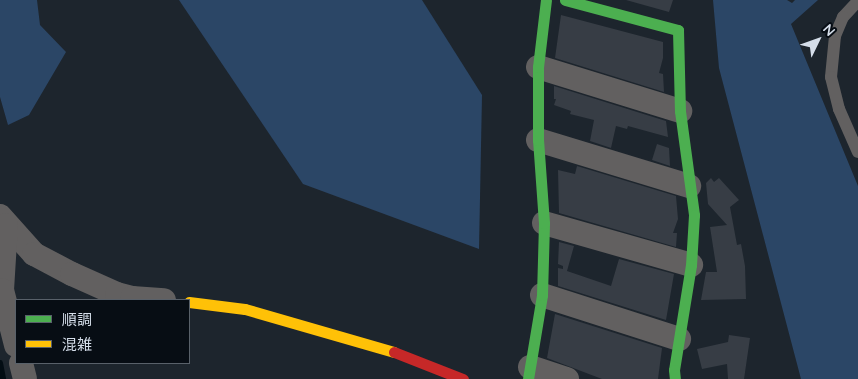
<!DOCTYPE html>
<html>
<head>
<meta charset="utf-8">
<style>
	body { margin:0 }
	#map { position:relative; width:858px; height:379px; overflow:hidden; background:#1d252d; font-family:Quicksand,"Noto Sans JP",sans-serif }
	div>[style] { position:absolute }
	[style*='--x'] { left:calc(var(--x)*1px); top:calc(var(--y)*1px); width:calc(var(--w)*1px); rotate:calc(var(--a)*1deg) }
	.forest>* { inset:0; background:#2b4666 }
	.stream>* { height:6px; margin:-3px; padding:0 3px; transform-origin:3px; border-radius:3px; background:#030d14 }
	.building>* { inset:0; background:#373d45 }
	.lane>* { height:12px; margin:-6px; padding:0 6px; transform-origin:6px; border-radius:6px; background:#626060 }
	.street>* { height:24px; margin:-12px; padding:0 12px; transform-origin:12px; border-radius:12px; background:#626060 }
	.fast>* { height:11px; margin:-5.5px; padding:0 5.5px; transform-origin:5.5px; border-radius:5.5px; background:#4caf50 }
	.slow>* { height:11px; margin:-5.5px; padding:0 5.5px; transform-origin:5.5px; border-radius:5.5px; background:#ffc107 }
	.jam>* { height:11px; margin:-5.5px; padding:0 5.5px; transform-origin:5.5px; border-radius:5.5px; background:#c62828 }
	span { translate:-50% -50%; white-space:nowrap; text-align:center; line-height:1.15; -webkit-text-stroke:4.5px #070d14; paint-order:stroke }
	.legend { position:absolute; left:15px; top:299px; width:175px; height:65px; box-sizing:border-box; background:#070d14; border:1px solid #59616a; margin:0; padding:6px 9px; list-style:none; font-size:15px; color:#d5deea }
	.legend li { display:flex; align-items:center; gap:10px; height:25px }
	.legend b { width:25px; border:1px solid #59616a }
	.north { position:absolute; left:793px; top:15px; width:50px; height:50px; -webkit-text-stroke:4px #070d14; paint-order:stroke; rotate:48deg; font-size:14px; font-weight:700; line-height:20px; text-align:center; color:#d5deea }
	.north::after { content:''; display:block; margin:auto; width:18px; height:22px; background:#d5deea; clip-path:polygon(50% 0,100% 100%,50% 72%,0 100%) }
</style>
</head>
<body>
<div id="map">
	<div class="forest">
		<div style="clip-path:polygon(0 0,37px 0,40px 25px,66px 52px,29px 115px,8px 125px,0 97px)"></div>
		<div style="clip-path:polygon(179px 0,422px 0,482px 95px,479px 249px,303px 184px)"></div>
		<div style="clip-path:polygon(713px 0,787px 0,792px 3px,795px 0,818px 0,791px 24px,858px 186px,858px 379px,801px 379px,719px 68px)"></div>
	</div>
	<div class="stream">
		<div style="--x:0;--y:363;--w:16;--a:79"></div>
	</div>
	<div class="building">
		<div style="clip-path:polygon(626px 0,673px 0,669px 12px)"></div>
		<div style="clip-path:polygon(561px 15px,663px 42px,663px 58px,659px 73px,663px 74px,664px 92px,555px 58px)"></div>
		<div style="clip-path:polygon(554px 86px,666px 121px,668px 137px,628px 126px,627px 129px,616px 126px,611px 148px,590px 141px,594px 120px,570px 114px,571px 111px,554px 105px,556px 99px,554px 99px)"></div>
		<div style="clip-path:polygon(657px 144px,669px 148px,670px 166px,652px 160px)"></div>
		<div style="clip-path:polygon(577px 166px,676px 196px,678px 219px,673px 233px,677px 233px,676px 247px,559px 213px,558px 170px,575px 174px)"></div>
		<div style="clip-path:polygon(711px 178px,714px 182px,719px 178px,739px 200px,730px 207px,737px 245px,741px 244px,745px 266px,746px 299px,701px 300px,706px 272px,717px 272px,710px 227px,727px 225px,708px 204px,706px 183px)"></div>
		<div style="clip-path:polygon(559px 242px,574px 246px,567px 271px,611px 286px,619px 259px,674px 274px,666px 320px,558px 286px,558px 268px,563px 269px,563px 266px,558px 264px)"></div>
		<div style="clip-path:polygon(555px 314px,662px 348px,658px 379px,602px 379px,547px 358px)"></div>
		<div style="clip-path:polygon(729px 335px,750px 338px,744px 379px,728px 379px,727px 364px,702px 369px,697px 349px,728px 342px)"></div>
	</div>
	<div class="lane">
		<div style="--x:858;--y:1;--w:22;--a:133"></div>
		<div style="--x:843;--y:17;--w:21;--a:113"></div>
		<div style="--x:835;--y:36;--w:41;--a:95.6"></div>
		<div style="--x:831;--y:77;--w:33;--a:76"></div>
		<div style="--x:839;--y:109;--w:47;--a:66.2"></div>
	</div>
	<div class="street">
		<div style="--x:538;--y:67;--w:149;--a:17.2"></div>
		<div style="--x:538;--y:140;--w:158;--a:16.9"></div>
		<div style="--x:0;--y:216;--w:51;--a:48.2"></div>
		<div style="--x:34;--y:254;--w:43;--a:27.8"></div>
		<div style="--x:72;--y:274;--w:49;--a:24"></div>
		<div style="--x:117;--y:294;--w:16;--a:15"></div>
		<div style="--x:132;--y:298;--w:32;--a:4"></div>
		<div style="--x:544;--y:223;--w:153;--a:15.9"></div>
		<div style="--x:6;--y:225;--w:65;--a:93.5"></div>
		<div style="--x:2;--y:290;--w:57;--a:75.7"></div>
		<div style="--x:542;--y:295;--w:144;--a:17.8"></div>
		<div style="--x:21;--y:363;--w:16;--a:76"></div>
		<div style="--x:530;--y:367;--w:39;--a:18"></div>
	</div>
	<div class="fast">
		<div style="--x:565;--y:0;--w:117;--a:14.9"></div>
		<div style="--x:678;--y:30;--w:81;--a:88.6"></div>
		<div style="--x:680;--y:111;--w:105;--a:82.3"></div>
		<div style="--x:694;--y:215;--w:50;--a:93.4"></div>
		<div style="--x:691;--y:265;--w:106;--a:99.2"></div>
		<div style="--x:674;--y:370;--w:9;--a:84"></div>
		<div style="--x:528;--y:379;--w:85;--a:-80.5"></div>
		<div style="--x:542;--y:295;--w:72;--a:-88.4"></div>
		<div style="--x:544;--y:223;--w:83;--a:-94.1"></div>
		<div style="--x:538;--y:140;--w:73;--a:-90"></div>
		<div style="--x:538;--y:67;--w:67;--a:-83.2"></div>
	</div>
	<div class="slow">
		<div style="--x:189;--y:302;--w:56;--a:7.1"></div>
		<div style="--x:245;--y:309;--w:155;--a:16.1"></div>
	</div>
	<div class="jam">
		<div style="--x:394;--y:352;--w:74;--a:21.4"></div>
	</div>
	<ul class="legend">
	<li><b style="height:6px;background:#4caf50"></b>順調</li>
	<li><b style="height:6px;background:#ffc107"></b>混雑</li>
	</ul>
	<div class="north">N</div>
</div>
</body>
</html>
